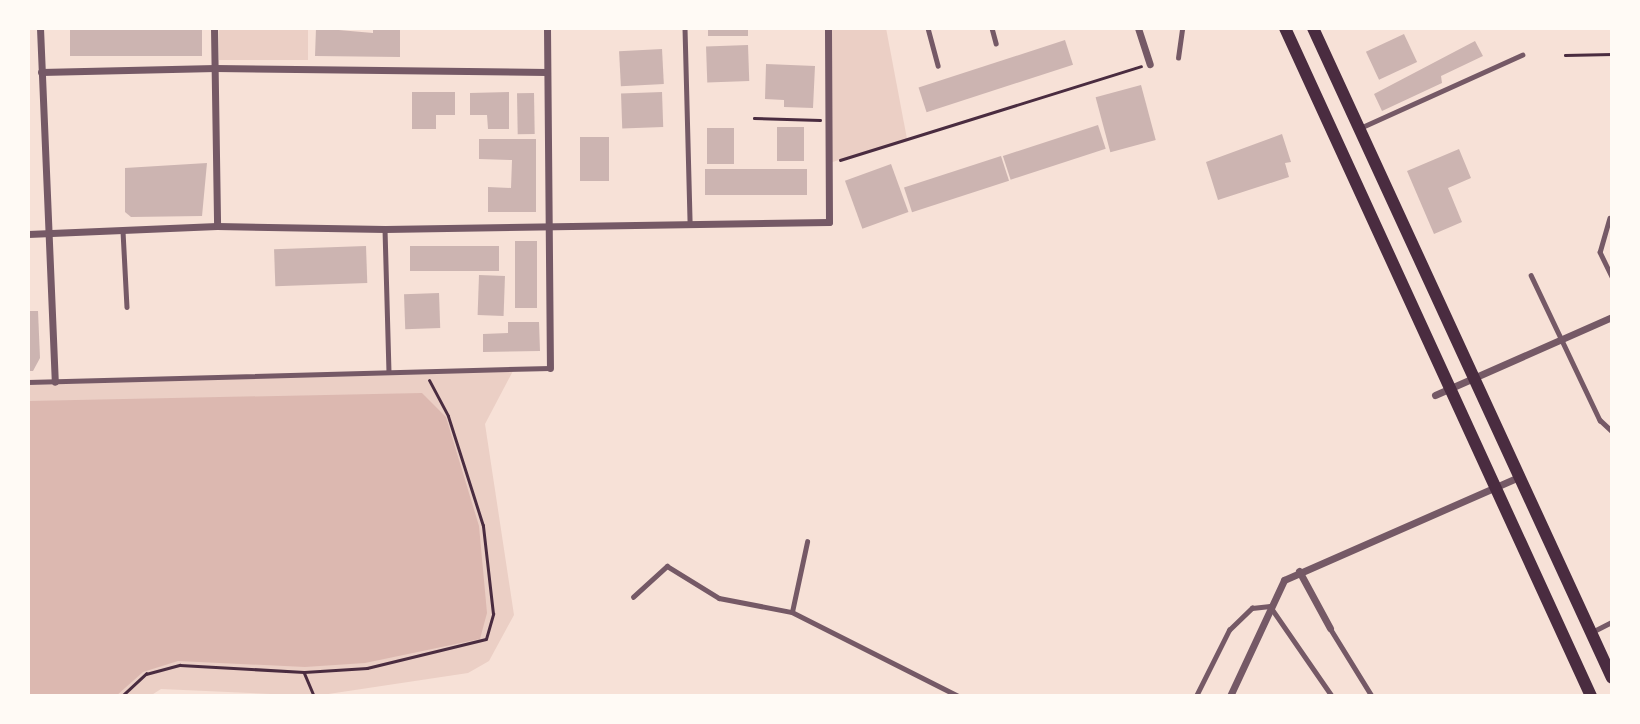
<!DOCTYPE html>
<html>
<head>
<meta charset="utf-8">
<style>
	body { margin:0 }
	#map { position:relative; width:1640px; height:724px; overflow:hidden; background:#f7e1d7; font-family:Mulish,sans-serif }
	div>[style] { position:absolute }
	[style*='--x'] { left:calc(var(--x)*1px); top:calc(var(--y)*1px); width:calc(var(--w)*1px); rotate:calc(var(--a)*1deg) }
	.green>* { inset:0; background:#ebcfc5; transform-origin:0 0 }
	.water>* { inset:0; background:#dcb8b0 }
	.building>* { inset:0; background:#ccb4b1; transform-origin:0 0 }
	.path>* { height:2.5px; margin:-1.25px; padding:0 1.25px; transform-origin:1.25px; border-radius:1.25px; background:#4a2c40 }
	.service>* { height:4.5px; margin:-2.25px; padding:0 2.25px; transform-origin:2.25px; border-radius:2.25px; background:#755966 }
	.minor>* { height:7px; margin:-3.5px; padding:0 3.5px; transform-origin:3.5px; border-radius:3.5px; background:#755966 }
	.primary>* { height:12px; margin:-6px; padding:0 6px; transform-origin:6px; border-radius:6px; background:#4a2c40 }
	span { translate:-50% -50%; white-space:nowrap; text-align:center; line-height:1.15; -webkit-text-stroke:5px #fffaf5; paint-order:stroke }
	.frame { position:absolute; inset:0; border:30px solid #fffaf5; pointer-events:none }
</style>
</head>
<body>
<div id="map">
	<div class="green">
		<div style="left:219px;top:28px;width:89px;height:32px"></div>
		<div style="clip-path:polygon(828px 28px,886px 28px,907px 139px,826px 164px)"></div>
		<div style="clip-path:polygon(514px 369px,485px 424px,514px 615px,489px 661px,468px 673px,315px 696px,161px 689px,150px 696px,28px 696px,28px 385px)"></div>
	</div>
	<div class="water">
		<div style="clip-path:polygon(422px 393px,446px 417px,479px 526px,487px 613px,480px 639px,365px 663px,305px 667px,178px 661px,143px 672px,116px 696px,28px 696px,28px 401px)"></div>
	</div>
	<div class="building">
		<div style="left:70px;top:28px;width:132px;height:28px"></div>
		<div style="clip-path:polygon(316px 28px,373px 33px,373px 28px,400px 28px,400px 57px,315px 56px)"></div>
		<div style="left:708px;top:28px;width:40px;height:8px"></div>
		<div style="left:1404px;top:34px;width:31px;height:42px;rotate:65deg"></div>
		<div style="left:1065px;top:40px;width:26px;height:154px;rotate:72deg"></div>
		<div style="clip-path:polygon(1475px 41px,1483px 56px,1441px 76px,1442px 83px,1382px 111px,1374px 94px)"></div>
		<div style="left:748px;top:45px;width:36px;height:42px;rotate:88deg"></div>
		<div style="left:662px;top:49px;width:35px;height:43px;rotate:87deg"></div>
		<div style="clip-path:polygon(766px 64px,815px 66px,813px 108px,784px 107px,784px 100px,765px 99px)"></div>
		<div style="left:1141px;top:85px;width:57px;height:47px;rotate:75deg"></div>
		<div style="clip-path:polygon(412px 92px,455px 92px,455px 115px,436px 115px,436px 129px,412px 129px)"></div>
		<div style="clip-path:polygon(509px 92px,509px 129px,488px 129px,487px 115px,470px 115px,470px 93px)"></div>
		<div style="left:662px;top:92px;width:35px;height:41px;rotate:88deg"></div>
		<div style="left:534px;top:93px;width:41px;height:17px;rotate:89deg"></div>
		<div style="left:1098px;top:125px;width:25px;height:100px;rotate:72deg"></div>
		<div style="left:777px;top:127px;width:27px;height:34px"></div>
		<div style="left:707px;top:128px;width:27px;height:36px"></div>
		<div style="clip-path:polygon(1282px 134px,1291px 162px,1285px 163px,1289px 177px,1218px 200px,1206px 162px)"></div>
		<div style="left:580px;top:137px;width:29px;height:44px"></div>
		<div style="clip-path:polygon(479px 139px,536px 139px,536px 212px,488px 212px,488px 187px,511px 188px,512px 160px,479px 159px)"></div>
		<div style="clip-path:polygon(1459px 149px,1471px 178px,1448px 188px,1462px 222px,1434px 234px,1407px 171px)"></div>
		<div style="left:1001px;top:156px;width:26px;height:102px;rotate:72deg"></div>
		<div style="clip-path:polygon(207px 163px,202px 216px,131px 217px,125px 212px,125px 168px)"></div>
		<div style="left:891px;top:164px;width:51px;height:49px;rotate:70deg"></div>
		<div style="left:807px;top:169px;width:26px;height:102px;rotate:90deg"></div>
		<div style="left:515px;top:241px;width:22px;height:67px"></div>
		<div style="left:366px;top:246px;width:37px;height:92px;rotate:88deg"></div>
		<div style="left:410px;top:246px;width:89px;height:25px"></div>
		<div style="left:479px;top:275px;width:26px;height:40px;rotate:2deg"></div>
		<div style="left:439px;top:293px;width:35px;height:35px;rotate:88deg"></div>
		<div style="clip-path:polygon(28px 311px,38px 311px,40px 358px,33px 371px,28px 371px)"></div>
		<div style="clip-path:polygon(508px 322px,539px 322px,540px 351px,483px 352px,483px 334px,508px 333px)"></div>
	</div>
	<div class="path">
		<div style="--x:1565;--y:55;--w:47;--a:-1.2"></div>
		<div style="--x:754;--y:118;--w:66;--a:1.7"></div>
		<div style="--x:840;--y:160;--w:315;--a:-17.3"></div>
		<div style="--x:304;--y:672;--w:26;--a:67"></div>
		<div style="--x:122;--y:696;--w:33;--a:-43"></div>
		<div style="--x:146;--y:674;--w:35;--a:-15"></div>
		<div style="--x:180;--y:665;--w:124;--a:3.2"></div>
		<div style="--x:304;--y:672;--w:63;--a:-3.6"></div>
		<div style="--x:367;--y:668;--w:122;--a:-13.7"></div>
		<div style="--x:486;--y:639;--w:26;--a:-74"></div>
		<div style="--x:493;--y:614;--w:89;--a:-96.5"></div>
		<div style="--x:483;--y:526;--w:115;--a:-107.7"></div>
		<div style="--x:448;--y:416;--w:40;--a:-118"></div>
	</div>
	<div class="service">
		<div style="--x:685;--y:28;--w:197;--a:88.5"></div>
		<div style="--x:928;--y:28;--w:39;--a:75"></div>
		<div style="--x:992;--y:28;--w:16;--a:75"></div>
		<div style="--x:1178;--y:58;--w:30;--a:-82"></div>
		<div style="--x:1360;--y:128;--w:178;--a:-24.3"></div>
		<div style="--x:1610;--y:218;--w:35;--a:106"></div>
		<div style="--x:1600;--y:252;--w:28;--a:64"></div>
		<div style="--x:385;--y:229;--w:143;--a:88.4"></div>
		<div style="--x:123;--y:231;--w:76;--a:87"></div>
		<div style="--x:1531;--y:275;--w:161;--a:64.6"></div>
		<div style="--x:1600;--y:420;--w:16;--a:43"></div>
		<div style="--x:28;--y:382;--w:522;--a:-1.54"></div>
		<div style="--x:633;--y:597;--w:46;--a:-42.4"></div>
		<div style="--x:667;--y:566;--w:61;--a:31.6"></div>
		<div style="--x:719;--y:598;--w:74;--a:10.9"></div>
		<div style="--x:792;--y:612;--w:186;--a:26.8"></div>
		<div style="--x:792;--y:612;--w:72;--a:-77.9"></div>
		<div style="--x:1330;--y:628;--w:80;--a:58.3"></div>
		<div style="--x:1592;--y:632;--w:22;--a:-27"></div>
		<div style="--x:1196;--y:696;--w:74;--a:-63.4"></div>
		<div style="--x:1229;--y:630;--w:32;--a:-44"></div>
		<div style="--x:1252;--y:608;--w:18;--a:-6"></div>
		<div style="--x:1270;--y:606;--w:109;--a:55.4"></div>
	</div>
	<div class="minor">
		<div style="--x:40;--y:28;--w:354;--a:87.6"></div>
		<div style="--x:214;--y:28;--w:198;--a:89.1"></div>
		<div style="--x:547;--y:28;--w:340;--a:89.5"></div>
		<div style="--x:1138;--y:28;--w:38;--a:72"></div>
		<div style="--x:41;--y:72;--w:174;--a:-1.3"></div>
		<div style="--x:215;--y:68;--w:332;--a:0.7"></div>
		<div style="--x:28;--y:234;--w:189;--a:-2.4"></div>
		<div style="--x:217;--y:226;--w:168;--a:1"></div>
		<div style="--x:385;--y:229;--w:444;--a:-0.9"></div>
		<div style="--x:829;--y:222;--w:194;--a:-90.3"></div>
		<div style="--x:1435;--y:395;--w:193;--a:-23.8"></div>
		<div style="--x:1299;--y:571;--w:65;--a:61.5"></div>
		<div style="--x:1230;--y:696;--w:128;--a:-65"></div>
		<div style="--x:1284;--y:580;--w:257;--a:-23.7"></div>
	</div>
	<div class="primary">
		<div style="--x:1285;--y:28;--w:735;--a:65.39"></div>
		<div style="--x:1313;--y:28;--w:715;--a:65.3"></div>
	</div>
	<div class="frame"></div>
</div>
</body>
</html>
